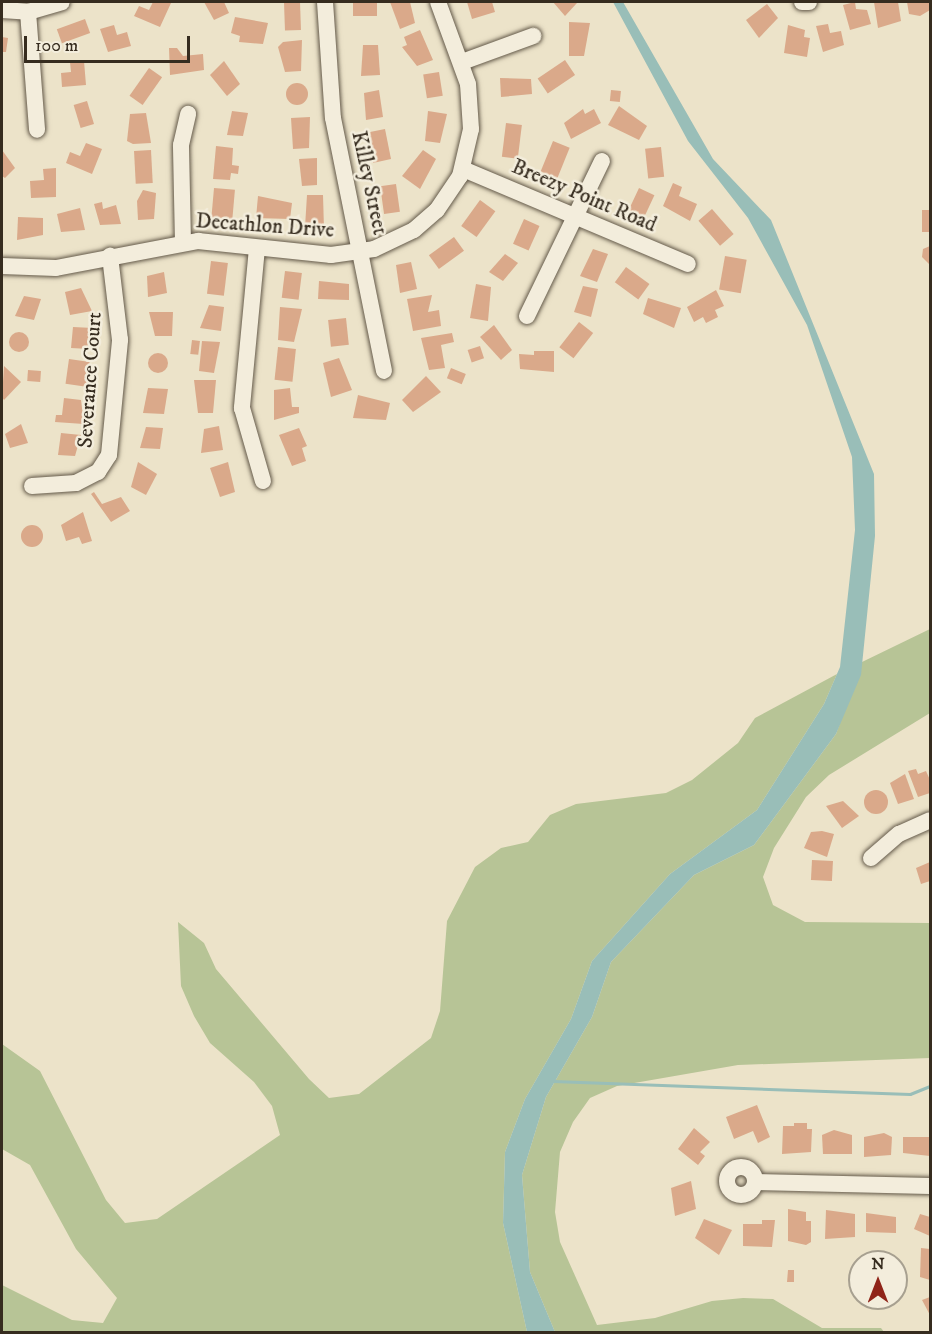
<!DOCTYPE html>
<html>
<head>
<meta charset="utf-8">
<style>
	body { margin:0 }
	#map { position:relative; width:932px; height:1334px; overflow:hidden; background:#ece3c9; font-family:"IM FELL DW Pica",serif }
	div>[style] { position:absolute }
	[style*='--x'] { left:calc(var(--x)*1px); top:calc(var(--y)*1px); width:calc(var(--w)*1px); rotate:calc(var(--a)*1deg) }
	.green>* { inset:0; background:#b7c496 }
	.water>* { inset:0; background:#99beb8 }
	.stream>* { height:3px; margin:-1.5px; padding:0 1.5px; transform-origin:1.5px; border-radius:1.5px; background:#99beb8 }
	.building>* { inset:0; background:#daa98a; transform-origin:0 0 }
	.round { border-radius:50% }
	.roads { filter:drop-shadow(0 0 2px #645a4a) drop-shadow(0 0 2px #645a4a) }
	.minor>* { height:16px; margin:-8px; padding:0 8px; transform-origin:8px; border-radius:8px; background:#f3eddc }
	.minor>.ring { margin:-8px; padding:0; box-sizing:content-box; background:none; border:16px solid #f3eddc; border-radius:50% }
	span { translate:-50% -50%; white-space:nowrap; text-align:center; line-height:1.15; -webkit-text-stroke:5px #f3eddc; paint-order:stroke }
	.street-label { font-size:21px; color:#362c1f }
	.frame { position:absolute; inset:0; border:3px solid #362c1f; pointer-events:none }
	.north { position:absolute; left:848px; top:1250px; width:60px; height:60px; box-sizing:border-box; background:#f3eddc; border:2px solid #a7a090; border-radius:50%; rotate:0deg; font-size:16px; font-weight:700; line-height:24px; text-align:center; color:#362c1f }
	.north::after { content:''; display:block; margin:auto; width:21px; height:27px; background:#8f2418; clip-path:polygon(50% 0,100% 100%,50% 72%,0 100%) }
	.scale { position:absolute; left:24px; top:36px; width:166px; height:27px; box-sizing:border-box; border:3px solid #362c1f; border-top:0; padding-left:8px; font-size:18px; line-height:21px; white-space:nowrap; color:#362c1f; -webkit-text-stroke:4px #f3eddc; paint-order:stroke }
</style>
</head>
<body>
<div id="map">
	<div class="green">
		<div style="clip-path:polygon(930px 629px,930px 713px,829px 775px,806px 797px,774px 848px,763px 877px,773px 905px,805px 922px,930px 923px,930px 1058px,738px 1065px,617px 1086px,590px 1098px,573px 1122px,560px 1152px,555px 1212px,560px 1242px,597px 1325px,655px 1318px,712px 1301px,743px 1298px,773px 1299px,822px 1328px,881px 1328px,884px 1332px,555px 1332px,530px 1272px,522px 1175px,546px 1097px,592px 1017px,611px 962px,694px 875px,754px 845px,836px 734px,862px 662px)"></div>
		<div style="clip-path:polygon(837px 674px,824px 704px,757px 810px,670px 874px,592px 961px,571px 1019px,525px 1099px,505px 1152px,503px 1223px,527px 1332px,2px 1332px,2px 1285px,72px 1320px,103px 1323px,117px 1298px,76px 1249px,30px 1165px,2px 1149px,2px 1044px,40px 1071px,106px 1200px,125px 1223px,157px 1219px,280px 1135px,272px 1106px,254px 1082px,210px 1043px,194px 1016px,181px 986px,178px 922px,204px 943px,216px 969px,309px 1079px,329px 1098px,359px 1094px,431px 1038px,440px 1011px,447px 921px,475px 867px,501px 848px,528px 842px,550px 815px,576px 804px,666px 793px,692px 780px,738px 743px,755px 718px)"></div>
	</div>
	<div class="water">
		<div style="clip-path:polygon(613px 2px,623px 2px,713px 159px,771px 220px,874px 474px,875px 536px,861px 675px,836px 734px,754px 845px,694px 875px,611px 962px,592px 1017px,546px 1097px,522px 1175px,530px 1272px,555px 1332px,527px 1332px,503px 1223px,505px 1152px,525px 1099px,571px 1019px,592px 961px,670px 874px,757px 810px,824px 704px,840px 667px,855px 530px,852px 457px,807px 325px,748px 218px,688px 141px)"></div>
	</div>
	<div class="stream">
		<div style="--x:553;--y:1081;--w:357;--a:2.1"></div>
		<div style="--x:910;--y:1094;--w:22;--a:-22"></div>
	</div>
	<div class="building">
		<div style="clip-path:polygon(153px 2px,171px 3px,160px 27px,134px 16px,139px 6px,149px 10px)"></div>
		<div style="clip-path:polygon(204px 2px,224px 2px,229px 13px,214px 20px)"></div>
		<div style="left:300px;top:2px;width:28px;height:16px;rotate:88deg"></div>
		<div style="left:353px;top:2px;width:24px;height:14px"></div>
		<div style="clip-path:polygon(390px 2px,410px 2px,415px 23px,400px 29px)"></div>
		<div style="clip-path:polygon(467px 2px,492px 2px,495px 12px,472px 19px)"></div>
		<div style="clip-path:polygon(553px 2px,576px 2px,577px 3px,565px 16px)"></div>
		<div style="clip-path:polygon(855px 2px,856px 9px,867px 10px,871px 24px,850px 30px,843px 5px)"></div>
		<div style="clip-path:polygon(874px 2px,898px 2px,901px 21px,878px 28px)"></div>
		<div style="clip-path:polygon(907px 2px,930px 2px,930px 10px,920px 16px,909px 14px)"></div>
		<div style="clip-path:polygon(767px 4px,778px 18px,759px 38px,746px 20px)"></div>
		<div style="clip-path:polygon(235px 17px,268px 23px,263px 44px,239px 42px,240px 36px,231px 33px)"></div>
		<div style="left:85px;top:19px;width:15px;height:30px;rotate:70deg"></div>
		<div style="clip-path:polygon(569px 22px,590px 23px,584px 56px,569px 56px)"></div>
		<div style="clip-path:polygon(828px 24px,830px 33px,841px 31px,844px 45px,823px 52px,816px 26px)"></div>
		<div style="clip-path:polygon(114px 25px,117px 35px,127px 32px,131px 46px,108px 52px,100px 29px)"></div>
		<div style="clip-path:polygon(788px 25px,805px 30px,804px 37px,810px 38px,807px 57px,784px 53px)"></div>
		<div style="clip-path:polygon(420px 30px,433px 60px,417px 66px,402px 47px,407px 45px,404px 37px)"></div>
		<div style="clip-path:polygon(2px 37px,8px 38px,6px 52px,2px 52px)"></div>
		<div style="clip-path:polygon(302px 40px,301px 71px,285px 72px,278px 47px,283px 42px)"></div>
		<div style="clip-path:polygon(363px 45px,378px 45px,380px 75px,361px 76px)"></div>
		<div style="clip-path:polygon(169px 48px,177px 48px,183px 56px,203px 54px,204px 70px,170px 75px)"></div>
		<div style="left:565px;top:60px;width:18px;height:33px;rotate:56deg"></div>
		<div style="clip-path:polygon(84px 61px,86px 85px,62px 87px,61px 73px,71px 72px,70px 62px)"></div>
		<div style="clip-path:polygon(224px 61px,240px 84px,227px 96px,210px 75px)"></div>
		<div style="left:149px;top:68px;width:16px;height:34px;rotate:35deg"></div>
		<div style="left:439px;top:72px;width:24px;height:16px;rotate:81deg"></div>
		<div style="clip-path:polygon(500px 78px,531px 79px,532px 94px,501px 97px)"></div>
		<div class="round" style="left:286px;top:83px;width:22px;height:22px"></div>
		<div style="clip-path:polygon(379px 90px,383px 117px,366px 120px,364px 93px)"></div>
		<div style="left:611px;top:90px;width:10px;height:11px;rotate:6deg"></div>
		<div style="left:87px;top:101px;width:24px;height:14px;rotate:73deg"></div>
		<div style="clip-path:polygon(619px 106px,647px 126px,639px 140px,608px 125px)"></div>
		<div style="clip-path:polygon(583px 109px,585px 114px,594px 109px,601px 123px,571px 139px,564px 123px)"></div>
		<div style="clip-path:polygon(232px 111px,248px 113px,243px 136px,227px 135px)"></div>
		<div style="clip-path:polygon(428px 111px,447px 114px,440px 143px,425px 141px)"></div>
		<div style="clip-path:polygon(146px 113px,151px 143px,133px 144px,127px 141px,130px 114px)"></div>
		<div style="clip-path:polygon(310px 117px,309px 148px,293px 149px,291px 118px)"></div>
		<div style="left:506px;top:123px;width:16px;height:34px;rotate:7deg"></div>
		<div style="clip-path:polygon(385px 129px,391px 159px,373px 163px,370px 132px)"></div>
		<div style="left:553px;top:141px;width:18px;height:33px;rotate:22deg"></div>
		<div style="clip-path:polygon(86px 143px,102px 149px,92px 174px,66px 163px,70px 152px,80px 156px)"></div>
		<div style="clip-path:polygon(216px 146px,233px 148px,232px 165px,239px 166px,238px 174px,231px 173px,230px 180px,213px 179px)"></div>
		<div style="left:661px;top:147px;width:30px;height:16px;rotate:84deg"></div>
		<div style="clip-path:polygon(2px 150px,15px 168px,5px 178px,2px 176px)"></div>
		<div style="left:151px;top:150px;width:33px;height:17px;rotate:87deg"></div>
		<div style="clip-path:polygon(423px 150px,436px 159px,420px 189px,402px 176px)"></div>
		<div style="clip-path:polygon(317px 158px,317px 185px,302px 186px,299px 159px)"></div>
		<div style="clip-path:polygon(56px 168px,56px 197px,31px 198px,30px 181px,44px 180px,43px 169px)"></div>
		<div style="clip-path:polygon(673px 183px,682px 187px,679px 196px,697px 204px,690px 221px,663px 206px)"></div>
		<div style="left:396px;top:184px;width:28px;height:16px;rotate:82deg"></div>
		<div style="left:214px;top:188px;width:21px;height:33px;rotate:5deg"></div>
		<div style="left:639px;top:188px;width:17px;height:29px;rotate:25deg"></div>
		<div style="clip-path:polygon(143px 190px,156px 193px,154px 219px,138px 220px,137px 201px)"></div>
		<div style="clip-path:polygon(307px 195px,323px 195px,324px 229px,305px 227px)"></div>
		<div style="clip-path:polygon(258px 196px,292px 203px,290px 219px,256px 218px)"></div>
		<div style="left:480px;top:200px;width:19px;height:32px;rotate:36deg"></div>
		<div style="clip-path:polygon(102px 202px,103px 209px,116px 205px,121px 224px,100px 225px,94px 204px)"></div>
		<div style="clip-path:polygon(80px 208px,85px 230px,61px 232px,57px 214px)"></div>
		<div style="left:712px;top:209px;width:33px;height:18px;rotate:49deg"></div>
		<div style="left:930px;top:210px;width:22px;height:8px;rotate:90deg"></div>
		<div style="clip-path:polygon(18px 217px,43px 218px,43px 235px,17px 240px)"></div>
		<div style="left:524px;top:219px;width:17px;height:27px;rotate:24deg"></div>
		<div style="left:454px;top:237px;width:17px;height:31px;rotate:54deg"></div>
		<div style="clip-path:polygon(930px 246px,930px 265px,922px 257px,923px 249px)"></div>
		<div style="clip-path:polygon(593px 249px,608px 254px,597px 282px,580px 276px)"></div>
		<div style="clip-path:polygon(505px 254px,518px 263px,503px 281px,489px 272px)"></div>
		<div style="left:725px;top:256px;width:22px;height:34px;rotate:10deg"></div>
		<div style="left:211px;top:261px;width:17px;height:33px;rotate:7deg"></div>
		<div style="clip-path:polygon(411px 262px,417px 289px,400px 293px,396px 265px)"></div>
		<div style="left:626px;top:267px;width:29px;height:19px;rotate:36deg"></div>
		<div style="left:285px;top:271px;width:17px;height:27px;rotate:7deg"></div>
		<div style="clip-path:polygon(164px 272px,167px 293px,148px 297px,147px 276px)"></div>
		<div style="clip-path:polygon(319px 281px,349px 284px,349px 300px,318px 299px)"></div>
		<div style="clip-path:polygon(476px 284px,491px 287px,488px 321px,470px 318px)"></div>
		<div style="clip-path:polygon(583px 286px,598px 289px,591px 317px,574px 312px)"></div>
		<div style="clip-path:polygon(81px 288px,92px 311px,70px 315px,65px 292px)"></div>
		<div style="clip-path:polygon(716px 290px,724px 306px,715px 310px,718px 317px,706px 323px,703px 317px,694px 322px,687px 307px)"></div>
		<div style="clip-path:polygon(432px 295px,428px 312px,439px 310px,441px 326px,413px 331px,407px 299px)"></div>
		<div style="clip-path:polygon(24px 296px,41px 299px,34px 320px,15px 316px)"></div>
		<div style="clip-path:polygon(648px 298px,681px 308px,674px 328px,643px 314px)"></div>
		<div style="clip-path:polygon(209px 305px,224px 307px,221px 331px,200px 328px)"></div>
		<div style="clip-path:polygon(280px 307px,302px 309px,294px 342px,278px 340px)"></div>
		<div style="clip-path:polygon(149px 312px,173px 312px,172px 336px,155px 336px)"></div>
		<div style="left:346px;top:318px;width:27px;height:18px;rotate:84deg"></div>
		<div style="left:579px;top:322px;width:18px;height:32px;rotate:38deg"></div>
		<div style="clip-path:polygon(494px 325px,512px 350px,501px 360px,480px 337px)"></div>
		<div style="clip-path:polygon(73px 327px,93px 328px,89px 349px,71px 348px)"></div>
		<div class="round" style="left:9px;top:332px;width:20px;height:20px"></div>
		<div style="clip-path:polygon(452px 333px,454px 342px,441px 345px,445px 368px,429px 370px,421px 338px)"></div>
		<div style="left:192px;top:340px;width:8px;height:14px;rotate:7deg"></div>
		<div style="clip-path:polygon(202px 341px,220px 342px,214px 373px,199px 371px)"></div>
		<div style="left:480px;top:346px;width:13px;height:13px;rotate:72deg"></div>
		<div style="left:278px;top:347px;width:18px;height:33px;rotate:6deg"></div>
		<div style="clip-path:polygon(534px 351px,554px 351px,554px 372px,520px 369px,519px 354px,534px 355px)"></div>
		<div class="round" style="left:148px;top:353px;width:20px;height:20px"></div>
		<div style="clip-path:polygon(339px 358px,352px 390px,331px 397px,323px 363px)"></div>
		<div style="left:69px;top:359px;width:21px;height:25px;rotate:8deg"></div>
		<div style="clip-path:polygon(4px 366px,21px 382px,4px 400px,2px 397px)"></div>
		<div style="left:451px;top:368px;width:16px;height:11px;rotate:22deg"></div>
		<div style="left:28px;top:370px;width:13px;height:11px;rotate:4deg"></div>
		<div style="clip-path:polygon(426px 376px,441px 392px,413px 412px,402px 400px)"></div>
		<div style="clip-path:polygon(194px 380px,216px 380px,213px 413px,198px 413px)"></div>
		<div style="clip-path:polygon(148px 388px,168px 389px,164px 414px,143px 413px)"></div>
		<div style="clip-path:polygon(290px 388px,292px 407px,299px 407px,299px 413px,274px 420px,274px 390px)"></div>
		<div style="clip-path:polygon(358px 395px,390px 403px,386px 420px,353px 418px)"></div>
		<div style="clip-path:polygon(64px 398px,81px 400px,84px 424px,55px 422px,56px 415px,62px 415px)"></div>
		<div style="clip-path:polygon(21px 424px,28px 443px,10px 448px,5px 434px)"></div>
		<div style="clip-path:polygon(219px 426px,223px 450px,201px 453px,204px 429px)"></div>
		<div style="clip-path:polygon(146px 427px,163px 428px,160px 449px,140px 448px)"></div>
		<div style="clip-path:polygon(299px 428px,307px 446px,302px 448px,306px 461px,292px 466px,279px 435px)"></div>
		<div style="clip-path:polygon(61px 433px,81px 435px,75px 456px,58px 455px)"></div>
		<div style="clip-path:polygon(138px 462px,157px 474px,146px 495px,131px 487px)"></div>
		<div style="clip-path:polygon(228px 462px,235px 492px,220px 497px,210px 468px)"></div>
		<div style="clip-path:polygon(94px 492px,102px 504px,121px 497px,130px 511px,111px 522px,91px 494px)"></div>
		<div style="clip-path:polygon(83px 512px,92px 541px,82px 544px,79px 537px,66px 541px,61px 525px)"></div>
		<div class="round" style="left:21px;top:525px;width:22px;height:22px"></div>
		<div style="clip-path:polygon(916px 769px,918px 774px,926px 771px,930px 780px,930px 793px,918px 797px,908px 771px)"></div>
		<div style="clip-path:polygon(905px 774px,914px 799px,898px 804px,890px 783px)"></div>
		<div class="round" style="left:864px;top:790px;width:24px;height:24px"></div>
		<div style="clip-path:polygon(843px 801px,859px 816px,842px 828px,826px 806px)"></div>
		<div style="clip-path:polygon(822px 831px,834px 834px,827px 857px,804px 848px,811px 832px)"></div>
		<div style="left:812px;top:860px;width:21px;height:20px;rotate:3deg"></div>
		<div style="clip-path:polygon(930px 862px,930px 881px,921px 884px,916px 868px)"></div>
		<div style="clip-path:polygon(757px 1105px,770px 1137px,758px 1143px,753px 1131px,734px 1139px,726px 1117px)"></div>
		<div style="clip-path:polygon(794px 1123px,807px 1123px,807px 1129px,812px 1129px,811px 1152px,782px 1154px,783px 1126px,794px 1126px)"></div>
		<div style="clip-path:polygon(694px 1128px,710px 1142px,700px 1152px,705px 1156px,698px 1165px,678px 1149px)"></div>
		<div style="clip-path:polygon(834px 1130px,852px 1135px,852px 1154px,823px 1154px,822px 1135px)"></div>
		<div style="clip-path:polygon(884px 1133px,892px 1137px,891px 1155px,864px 1157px,864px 1137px)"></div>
		<div style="clip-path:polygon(903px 1137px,930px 1137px,930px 1156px,903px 1153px)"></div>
		<div style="clip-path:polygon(691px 1181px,696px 1209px,675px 1216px,671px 1188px)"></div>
		<div style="clip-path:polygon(788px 1209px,806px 1212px,806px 1221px,811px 1221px,811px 1242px,806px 1245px,788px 1241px)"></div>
		<div style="clip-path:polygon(826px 1210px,855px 1214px,855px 1237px,825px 1239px)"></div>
		<div style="clip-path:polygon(866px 1213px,896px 1217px,896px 1233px,866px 1232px)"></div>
		<div style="clip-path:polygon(920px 1214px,930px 1217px,930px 1236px,914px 1229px)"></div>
		<div style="clip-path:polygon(704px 1219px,732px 1230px,719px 1255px,695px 1238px)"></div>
		<div style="clip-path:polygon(762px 1220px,775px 1220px,772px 1247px,743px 1246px,743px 1224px,762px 1224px)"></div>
		<div style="clip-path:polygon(921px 1248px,930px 1249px,930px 1280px,920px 1277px)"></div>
		<div style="clip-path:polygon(788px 1270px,794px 1270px,794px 1282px,787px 1282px)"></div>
		<div style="clip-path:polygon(930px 1297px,930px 1315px,922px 1300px)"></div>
	</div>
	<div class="roads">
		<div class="minor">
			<div style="--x:325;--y:2;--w:116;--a:86.1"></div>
			<div style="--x:333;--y:118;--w:258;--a:78.6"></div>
			<div style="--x:802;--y:2;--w:7;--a:0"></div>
			<div style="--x:2;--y:10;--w:26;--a:4"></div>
			<div style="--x:28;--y:12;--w:35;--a:-16"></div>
			<div style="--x:28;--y:12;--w:118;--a:85.6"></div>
			<div style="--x:462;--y:62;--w:76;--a:-20.1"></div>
			<div style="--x:463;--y:169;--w:244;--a:22.9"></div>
			<div style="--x:183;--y:243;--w:98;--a:-91.2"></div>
			<div style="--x:181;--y:145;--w:32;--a:-77"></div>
			<div style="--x:257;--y:248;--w:161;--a:95.4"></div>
			<div style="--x:242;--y:408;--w:76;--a:74"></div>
			<div style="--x:2;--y:266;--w:54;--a:2.1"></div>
			<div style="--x:56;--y:268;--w:145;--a:-10.8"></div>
			<div style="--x:198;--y:241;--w:134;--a:6"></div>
			<div style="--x:331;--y:255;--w:43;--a:-7.9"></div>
			<div style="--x:374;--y:249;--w:44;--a:-25.4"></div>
			<div style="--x:414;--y:230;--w:30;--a:-41"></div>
			<div style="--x:437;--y:210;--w:41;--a:-55.9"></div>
			<div style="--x:460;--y:176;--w:48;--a:-76.8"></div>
			<div style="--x:471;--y:129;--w:45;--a:-93.8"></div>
			<div style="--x:468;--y:84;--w:87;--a:-110.1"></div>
			<div style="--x:527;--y:316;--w:172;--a:-64.2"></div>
			<div style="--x:32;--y:486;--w:44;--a:-3.9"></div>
			<div style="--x:76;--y:483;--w:25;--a:-27"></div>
			<div style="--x:98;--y:472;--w:20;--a:-57"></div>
			<div style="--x:109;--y:455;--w:116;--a:-84.5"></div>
			<div style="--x:120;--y:340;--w:85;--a:-96.8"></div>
			<div style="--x:871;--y:858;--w:37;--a:-41"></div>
			<div style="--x:899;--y:834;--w:34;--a:-24"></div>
			<div class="ring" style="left:727px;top:1167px;width:12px;height:12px"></div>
			<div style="--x:755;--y:1182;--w:175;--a:1.3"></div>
		</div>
	</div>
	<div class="street-label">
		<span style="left:369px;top:183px;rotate:78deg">Killey Street</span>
		<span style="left:584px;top:196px;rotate:23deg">Breezy Point Road</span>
		<span style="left:265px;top:226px;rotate:4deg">Decathlon Drive</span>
		<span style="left:90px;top:380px;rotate:-86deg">Severance Court</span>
	</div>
	<div class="frame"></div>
	<div class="north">N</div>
	<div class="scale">100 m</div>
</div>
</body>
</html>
